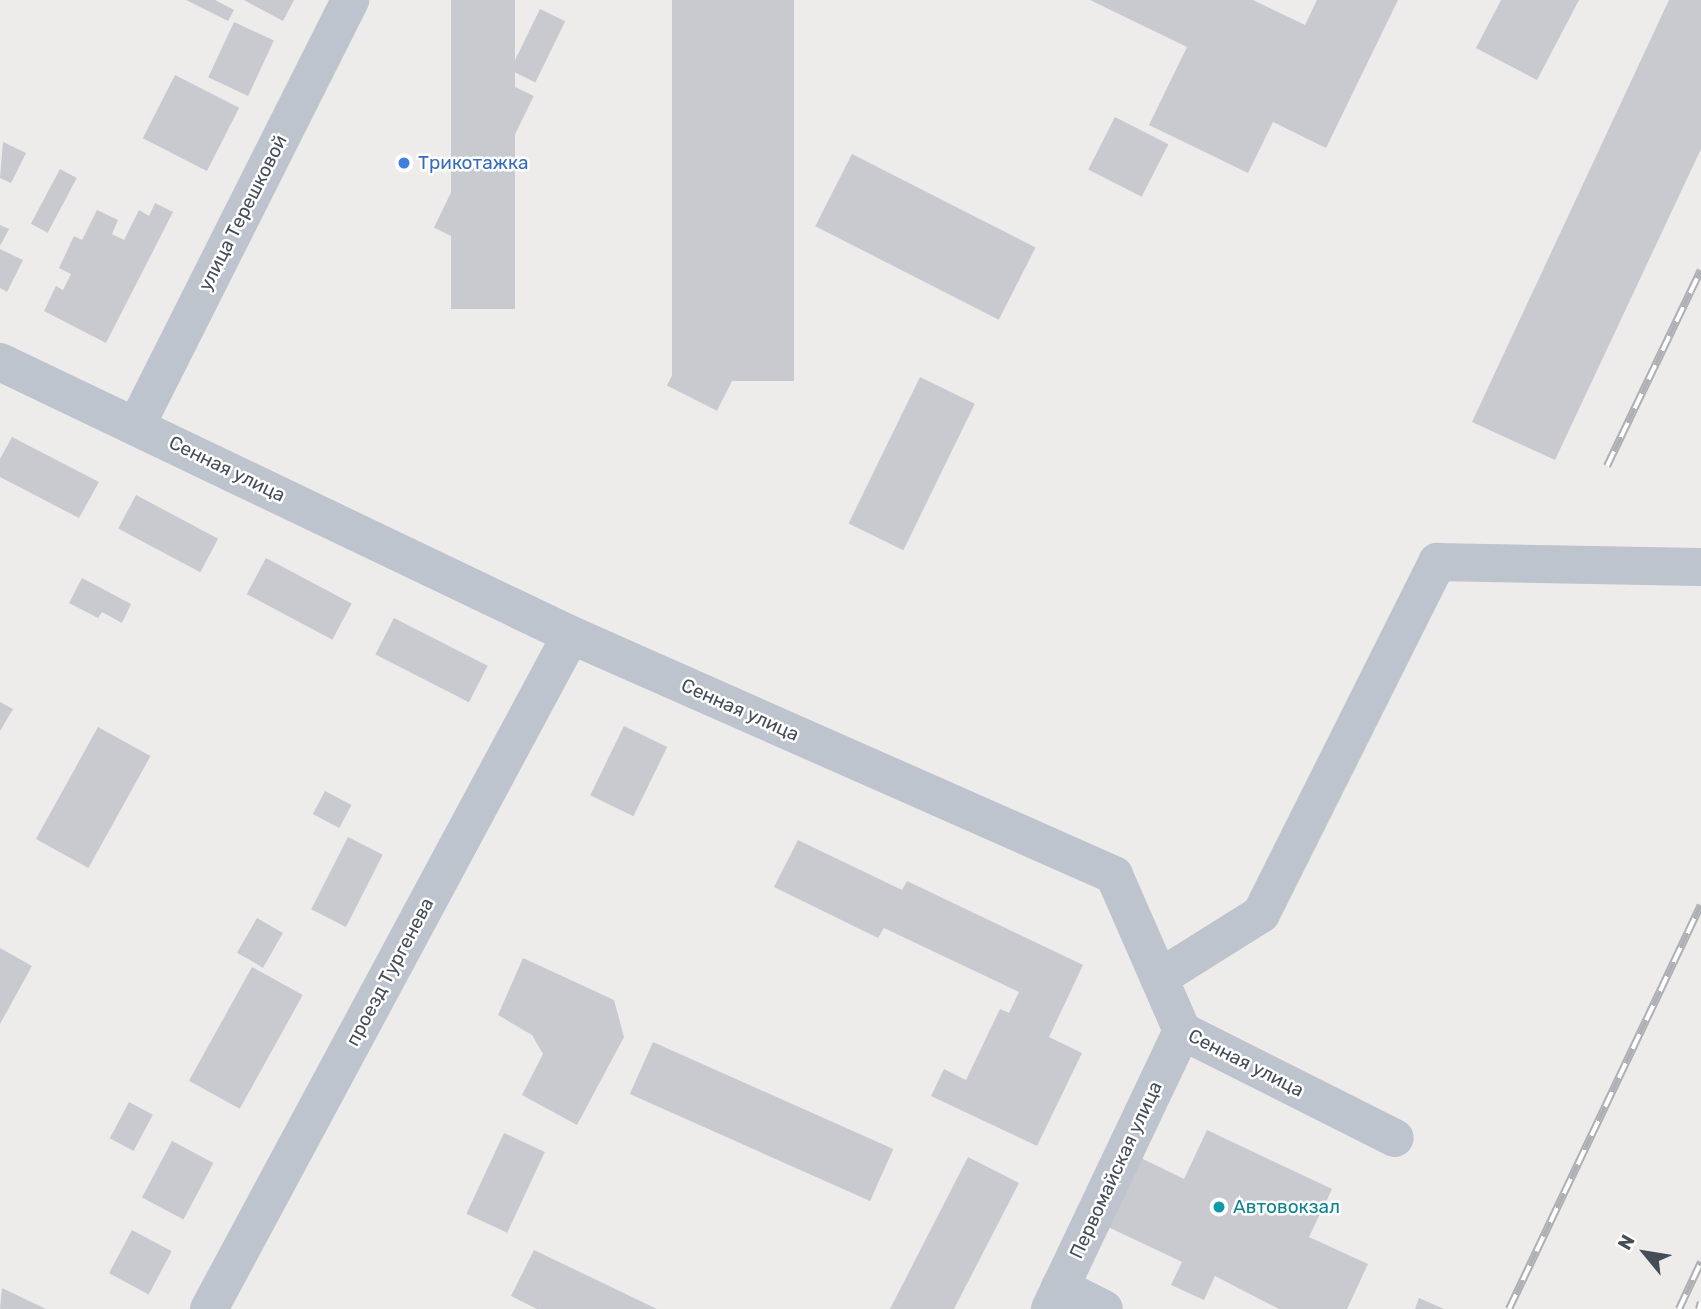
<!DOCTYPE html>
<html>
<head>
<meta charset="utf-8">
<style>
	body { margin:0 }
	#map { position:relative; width:1701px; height:1309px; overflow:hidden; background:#eeebeb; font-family:Rubik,sans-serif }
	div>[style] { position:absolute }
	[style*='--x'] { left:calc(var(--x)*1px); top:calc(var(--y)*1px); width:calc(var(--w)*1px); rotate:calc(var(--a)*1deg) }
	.building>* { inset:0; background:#c8cad0; transform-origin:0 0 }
	.minor>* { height:38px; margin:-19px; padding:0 19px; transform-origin:19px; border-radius:19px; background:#bdc4cd }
	.rail>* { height:8px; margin-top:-4px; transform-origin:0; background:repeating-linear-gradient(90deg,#fff 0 16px,#aeb0b5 0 32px); box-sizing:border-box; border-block:2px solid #aeb0b5 }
	.dots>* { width:19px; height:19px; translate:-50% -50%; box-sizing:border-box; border:4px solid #fff; border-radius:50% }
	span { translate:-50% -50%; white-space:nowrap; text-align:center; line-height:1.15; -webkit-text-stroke:5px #fff; paint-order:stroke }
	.shop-label { font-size:19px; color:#366cbe }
	.left { translate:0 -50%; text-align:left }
	.street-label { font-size:19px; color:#454d57 }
	.culture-label { font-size:19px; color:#0d838f }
	.north { position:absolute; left:1610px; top:1218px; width:70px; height:70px; -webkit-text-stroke:5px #fff; paint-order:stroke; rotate:300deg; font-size:19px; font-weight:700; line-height:28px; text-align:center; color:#454d57 }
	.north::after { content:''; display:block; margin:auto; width:24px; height:32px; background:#454d57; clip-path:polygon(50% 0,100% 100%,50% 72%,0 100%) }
</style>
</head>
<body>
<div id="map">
	<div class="building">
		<div style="clip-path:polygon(186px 0,215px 0,234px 10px,228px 21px)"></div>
		<div style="clip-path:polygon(244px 0,294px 0,283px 21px)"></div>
		<div style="left:451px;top:0;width:64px;height:309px"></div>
		<div style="left:672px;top:0;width:122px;height:381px"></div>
		<div style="clip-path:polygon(1090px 0,1253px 0,1305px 25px,1317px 0,1398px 0,1326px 148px,1273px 122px,1248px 173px,1149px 125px,1187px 47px)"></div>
		<div style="clip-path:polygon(1501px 0,1579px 0,1537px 80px,1476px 48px)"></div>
		<div style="clip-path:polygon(1669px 0,1701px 0,1701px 149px,1555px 460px,1472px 422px)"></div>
		<div style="left:540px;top:9px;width:28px;height:68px;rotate:26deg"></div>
		<div style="left:234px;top:22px;width:44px;height:61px;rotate:25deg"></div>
		<div style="left:175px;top:75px;width:72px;height:71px;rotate:27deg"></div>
		<div style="left:505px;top:82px;width:32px;height:162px;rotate:26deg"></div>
		<div style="left:1115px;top:117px;width:60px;height:59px;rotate:27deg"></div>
		<div style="left:751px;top:133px;width:31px;height:53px;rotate:27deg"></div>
		<div style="clip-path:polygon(3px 142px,26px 153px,11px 183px,0 178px)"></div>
		<div style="left:852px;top:154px;width:206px;height:81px;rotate:27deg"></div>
		<div style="left:60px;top:169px;width:19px;height:62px;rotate:28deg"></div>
		<div style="clip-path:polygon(155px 203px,173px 212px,106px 343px,44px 311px,56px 286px,63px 290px,71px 274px,59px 268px,74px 236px,82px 240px,97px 210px,118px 220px,112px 234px,124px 240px,139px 210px,149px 216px)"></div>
		<div style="clip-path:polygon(0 225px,9px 229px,0 246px)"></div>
		<div style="clip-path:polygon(0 249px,23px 260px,7px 292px,0 288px)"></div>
		<div style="left:711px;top:299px;width:56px;height:97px;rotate:27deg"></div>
		<div style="left:920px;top:377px;width:61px;height:163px;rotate:26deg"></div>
		<div style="clip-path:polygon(12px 437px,99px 482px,79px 518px,0 477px,0 459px)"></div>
		<div style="left:136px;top:495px;width:93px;height:38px;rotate:28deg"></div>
		<div style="left:266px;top:558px;width:97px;height:41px;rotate:28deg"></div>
		<div style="clip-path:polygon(82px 578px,131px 604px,122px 623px,102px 612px,98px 618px,69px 603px)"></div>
		<div style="left:394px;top:618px;width:105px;height:41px;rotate:27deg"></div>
		<div style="clip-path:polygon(0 702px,13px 709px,0 731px)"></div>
		<div style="left:624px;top:726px;width:48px;height:77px;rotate:26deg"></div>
		<div style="left:98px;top:727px;width:60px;height:128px;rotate:29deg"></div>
		<div style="left:325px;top:791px;width:30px;height:26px;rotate:28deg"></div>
		<div style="left:348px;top:837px;width:39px;height:81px;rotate:27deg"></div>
		<div style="clip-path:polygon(798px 840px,902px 890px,907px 881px,1083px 965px,1049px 1037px,1082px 1053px,1037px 1146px,931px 1096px,944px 1069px,966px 1080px,1000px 1009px,1009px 1013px,1019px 992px,884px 928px,878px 938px,774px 887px)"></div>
		<div style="left:257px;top:918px;width:30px;height:40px;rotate:30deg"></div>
		<div style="clip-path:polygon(0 948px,32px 966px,0 1024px)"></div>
		<div style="clip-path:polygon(523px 958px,614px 1000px,624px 1037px,577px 1125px,522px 1095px,543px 1054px,532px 1035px,498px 1015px)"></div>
		<div style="left:252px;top:967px;width:58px;height:130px;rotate:29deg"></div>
		<div style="left:653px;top:1042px;width:263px;height:57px;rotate:24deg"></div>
		<div style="left:129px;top:1102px;width:27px;height:41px;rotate:28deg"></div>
		<div style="clip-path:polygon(1207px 1130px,1332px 1189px,1309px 1237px,1368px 1264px,1347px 1309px,1279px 1309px,1215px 1276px,1204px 1300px,1171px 1285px,1182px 1262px,1106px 1226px,1139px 1157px,1184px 1179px)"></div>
		<div style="left:504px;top:1133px;width:45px;height:89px;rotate:25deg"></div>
		<div style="left:172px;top:1141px;width:47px;height:64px;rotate:28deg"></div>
		<div style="clip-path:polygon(968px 1157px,1019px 1183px,954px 1309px,890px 1309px)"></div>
		<div style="left:132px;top:1230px;width:45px;height:49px;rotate:28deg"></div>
		<div style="clip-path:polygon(534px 1250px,657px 1309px,537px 1309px,511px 1296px)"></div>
		<div style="clip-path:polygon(2px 1288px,46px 1309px,0 1309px)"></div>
		<div style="clip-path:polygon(1419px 1298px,1444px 1309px,1415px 1309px)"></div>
	</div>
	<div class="minor">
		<div style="--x:0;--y:362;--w:633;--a:25.55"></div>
		<div style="--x:571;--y:635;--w:594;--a:23.84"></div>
		<div style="--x:1114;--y:875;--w:170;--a:66.4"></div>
		<div style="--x:1182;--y:1031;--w:238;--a:26.7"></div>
		<div style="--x:136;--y:426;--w:477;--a:-63.3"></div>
		<div style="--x:1159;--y:978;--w:120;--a:-32.1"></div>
		<div style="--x:1261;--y:914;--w:394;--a:-63.4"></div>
		<div style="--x:1437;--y:562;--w:264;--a:1.1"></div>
		<div style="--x:1060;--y:1287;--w:49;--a:26.6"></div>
		<div style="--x:209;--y:1309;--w:765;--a:-61.76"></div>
		<div style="--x:1050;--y:1309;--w:308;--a:-64.6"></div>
	</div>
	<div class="rail">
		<div style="--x:1607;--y:466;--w:217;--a:-64.4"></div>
		<div style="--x:1509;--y:1309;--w:447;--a:-64.6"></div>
		<div style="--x:1679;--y:1309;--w:52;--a:-64.9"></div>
		<div style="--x:1699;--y:1309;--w:7;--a:-74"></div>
	</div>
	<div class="dots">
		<div style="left:404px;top:163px;background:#3f7fe0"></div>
		<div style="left:1219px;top:1207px;background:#0f9aa8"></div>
	</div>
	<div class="shop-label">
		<span class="left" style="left:418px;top:163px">Трикотажка</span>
	</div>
	<div class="street-label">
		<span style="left:243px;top:213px;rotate:-63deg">улица Терешковой</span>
		<span style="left:227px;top:469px;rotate:26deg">Сенная улица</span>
		<span style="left:740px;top:710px;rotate:24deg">Сенная улица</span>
		<span style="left:390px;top:972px;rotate:-62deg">проезд Тургенева</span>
		<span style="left:1246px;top:1063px;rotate:27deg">Сенная улица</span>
		<span style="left:1116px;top:1170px;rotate:-65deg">Первомайская улица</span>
	</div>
	<div class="culture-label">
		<span class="left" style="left:1233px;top:1207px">Автовокзал</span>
	</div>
	<div class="north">N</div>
</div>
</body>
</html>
